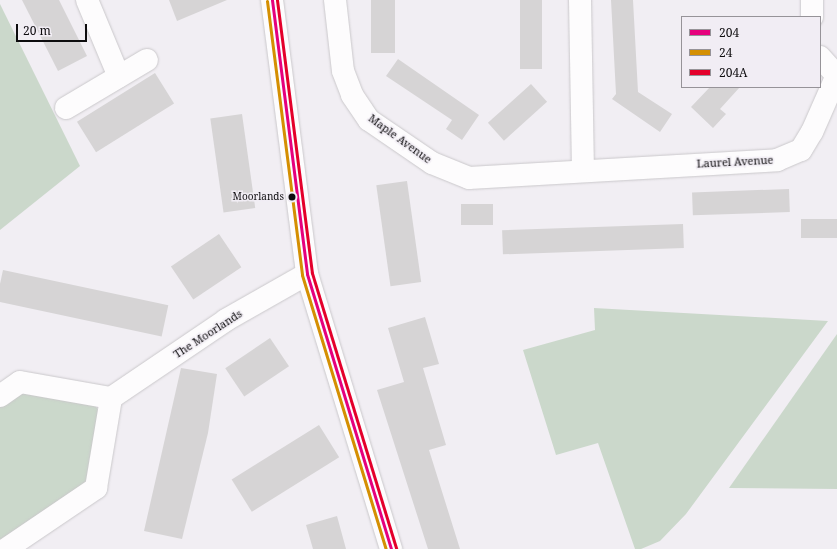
<!DOCTYPE html>
<html>
<head>
<meta charset="utf-8">
<style>
	body { margin:0 }
	#map { position:relative; width:837px; height:549px; overflow:hidden; background:#f1eef3; font-family:"Noto Serif",serif }
	div>[style] { position:absolute }
	[style*='--x'] { left:calc(var(--x)*1px); top:calc(var(--y)*1px); width:calc(var(--w)*1px); rotate:calc(var(--a)*1deg) }
	.green>* { inset:0; background:#cbd8cb }
	.building>* { inset:0; background:#d6d4d5; transform-origin:0 0 }
	.roads { filter:drop-shadow(0 0 1px #cac8cb) drop-shadow(0 0 1px #cac8cb) }
	.minor>* { height:22px; margin:-11px; padding:0 11px; transform-origin:11px; border-radius:11px; background:#fdfcfd }
	.major>* { height:22px; margin:-11px; padding:0 11px; transform-origin:11px; border-radius:11px; background:#fdfcfd }
	.bus-1>* { height:3px; margin:-1.5px; padding:0 1.5px; transform-origin:1.5px; border-radius:1.5px; background:#e5007d }
	.bus-2>* { height:3px; margin:-1.5px; padding:0 1.5px; transform-origin:1.5px; border-radius:1.5px; background:#d48f02 }
	.bus-3>* { height:3px; margin:-1.5px; padding:0 1.5px; transform-origin:1.5px; border-radius:1.5px; background:#e4002b }
	.dots>* { width:11px; height:11px; translate:-50% -50%; box-sizing:border-box; border:2px solid #f1edf4; border-radius:50% }
	span { translate:-50% -50%; white-space:nowrap; text-align:center; line-height:1.15; -webkit-text-stroke:3px #f1edf4; paint-order:stroke }
	.bus-label { font-size:10px; color:#0d0c0e }
	.right { translate:-100% -50%; text-align:right }
	.street-label { font-size:11px; color:#0d0c0e }
	.legend { position:absolute; left:681px; top:16px; width:140px; height:72px; box-sizing:border-box; background:#f1edf4; border:1px solid #969398; margin:0; padding:5px 7px; list-style:none; font-size:12px; color:#0d0c0e }
	.legend li { display:flex; align-items:center; gap:8px; height:20px }
	.legend b { width:20px; border:1px solid #969398 }
	.scale { position:absolute; left:16px; top:24px; width:71px; height:18px; box-sizing:border-box; border:2px solid #0d0c0e; border-top:0; padding-left:5px; font-size:12px; line-height:14px; white-space:nowrap; color:#0d0c0e; -webkit-text-stroke:3px #f1edf4; paint-order:stroke }
</style>
</head>
<body>
<div id="map">
	<div class="green">
		<div style="clip-path:polygon(0 4px,80px 166px,0 230px)"></div>
		<div style="clip-path:polygon(594px 308px,828px 321px,686px 514px,660px 541px,641px 549px,635px 549px,598px 443px,556px 455px,523px 350px,595px 330px)"></div>
		<div style="clip-path:polygon(837px 334px,837px 489px,729px 488px)"></div>
		<div style="clip-path:polygon(23px 390px,93px 402px,102px 416px,88px 481px,0 540px,0 407px)"></div>
	</div>
	<div class="building">
		<div style="clip-path:polygon(22px 0,59px 0,87px 56px,58px 71px)"></div>
		<div style="clip-path:polygon(169px 0,227px 0,177px 21px)"></div>
		<div style="left:371px;top:0;width:24px;height:53px"></div>
		<div style="left:520px;top:0;width:22px;height:69px"></div>
		<div style="clip-path:polygon(611px 0,633px 0,638px 92px,672px 114px,660px 132px,612px 99px,616px 94px)"></div>
		<div style="clip-path:polygon(398px 59px,479px 115px,462px 140px,446px 129px,452px 120px,386px 76px)"></div>
		<div style="left:155px;top:73px;width:36px;height:92px;rotate:58deg"></div>
		<div style="left:531px;top:84px;width:24px;height:58px;rotate:48deg"></div>
		<div style="clip-path:polygon(710px 87px,740px 87px,720px 109px,726px 114px,713px 128px,691px 107px)"></div>
		<div style="left:242px;top:114px;width:95px;height:32px;rotate:82deg"></div>
		<div style="left:407px;top:181px;width:102px;height:31px;rotate:82deg"></div>
		<div style="left:789px;top:189px;width:23px;height:97px;rotate:88deg"></div>
		<div style="left:493px;top:204px;width:21px;height:32px;rotate:90deg"></div>
		<div style="left:801px;top:219px;width:36px;height:19px"></div>
		<div style="left:683px;top:224px;width:24px;height:181px;rotate:88deg"></div>
		<div style="left:219px;top:234px;width:40px;height:58px;rotate:56deg"></div>
		<div style="left:3px;top:270px;width:169px;height:32px;rotate:12deg"></div>
		<div style="clip-path:polygon(425px 317px,439px 364px,423px 368px,446px 445px,429px 450px,460px 549px,428px 549px,377px 390px,404px 382px,388px 328px)"></div>
		<div style="left:270px;top:338px;width:34px;height:54px;rotate:56deg"></div>
		<div style="clip-path:polygon(181px 368px,217px 374px,208px 433px,182px 539px,144px 531px)"></div>
		<div style="left:319px;top:425px;width:38px;height:103px;rotate:58deg"></div>
		<div style="clip-path:polygon(337px 516px,346px 549px,313px 549px,306px 525px)"></div>
	</div>
	<div class="roads">
		<div class="minor">
			<div style="--x:87;--y:0;--w:83;--a:67.4"></div>
			<div style="--x:335;--y:0;--w:71;--a:83.6"></div>
			<div style="--x:343;--y:71;--w:26;--a:69"></div>
			<div style="--x:352;--y:95;--w:30;--a:56"></div>
			<div style="--x:369;--y:120;--w:76;--a:34.3"></div>
			<div style="--x:432;--y:163;--w:40;--a:22"></div>
			<div style="--x:469;--y:178;--w:309;--a:-3.3"></div>
			<div style="--x:777;--y:160;--w:26;--a:-23"></div>
			<div style="--x:801;--y:150;--w:21;--a:-59"></div>
			<div style="--x:812;--y:132;--w:62;--a:-66.3"></div>
			<div style="--x:580;--y:0;--w:169;--a:89"></div>
			<div style="--x:812;--y:0;--w:17;--a:90"></div>
			<div style="--x:820;--y:57;--w:24;--a:48"></div>
			<div style="--x:66;--y:108;--w:94;--a:-30.7"></div>
			<div style="--x:0;--y:396;--w:24;--a:-35"></div>
			<div style="--x:20;--y:382;--w:92;--a:10"></div>
			<div style="--x:111;--y:398;--w:139;--a:-34.1"></div>
			<div style="--x:226;--y:320;--w:93;--a:-29.6"></div>
			<div style="--x:6;--y:549;--w:109;--a:-34.1"></div>
			<div style="--x:96;--y:488;--w:91;--a:-80.5"></div>
		</div>
		<div class="major">
			<div style="--x:272;--y:0;--w:276;--a:82.7"></div>
			<div style="--x:307;--y:274;--w:288;--a:73"></div>
		</div>
	</div>
	<div class="bus-1">
		<div style="--x:272;--y:0;--w:276;--a:82.7"></div>
		<div style="--x:307;--y:274;--w:288;--a:73"></div>
	</div>
	<div class="bus-2">
		<div style="--x:267;--y:1;--w:276;--a:82.7"></div>
		<div style="--x:302;--y:275;--w:287;--a:73"></div>
	</div>
	<div class="bus-3">
		<div style="--x:277;--y:0;--w:275;--a:82.7"></div>
		<div style="--x:312;--y:273;--w:288;--a:73"></div>
	</div>
	<div class="dots">
		<div style="left:292px;top:197px;background:#0d0c0e"></div>
	</div>
	<div class="bus-label">
		<span class="right" style="left:284px;top:197px">Moorlands</span>
	</div>
	<div class="street-label">
		<span style="left:400px;top:139px;rotate:36deg">Maple Avenue</span>
		<span style="left:735px;top:162px;rotate:-3deg">Laurel Avenue</span>
		<span style="left:208px;top:334px;rotate:-33deg">The Moorlands</span>
	</div>
	<ul class="legend">
	<li><b style="height:5px;background:#e5007d"></b>204</li>
	<li><b style="height:5px;background:#d48f02"></b>24</li>
	<li><b style="height:5px;background:#e4002b"></b>204A</li>
	</ul>
	<div class="scale">20 m</div>
</div>
</body>
</html>
